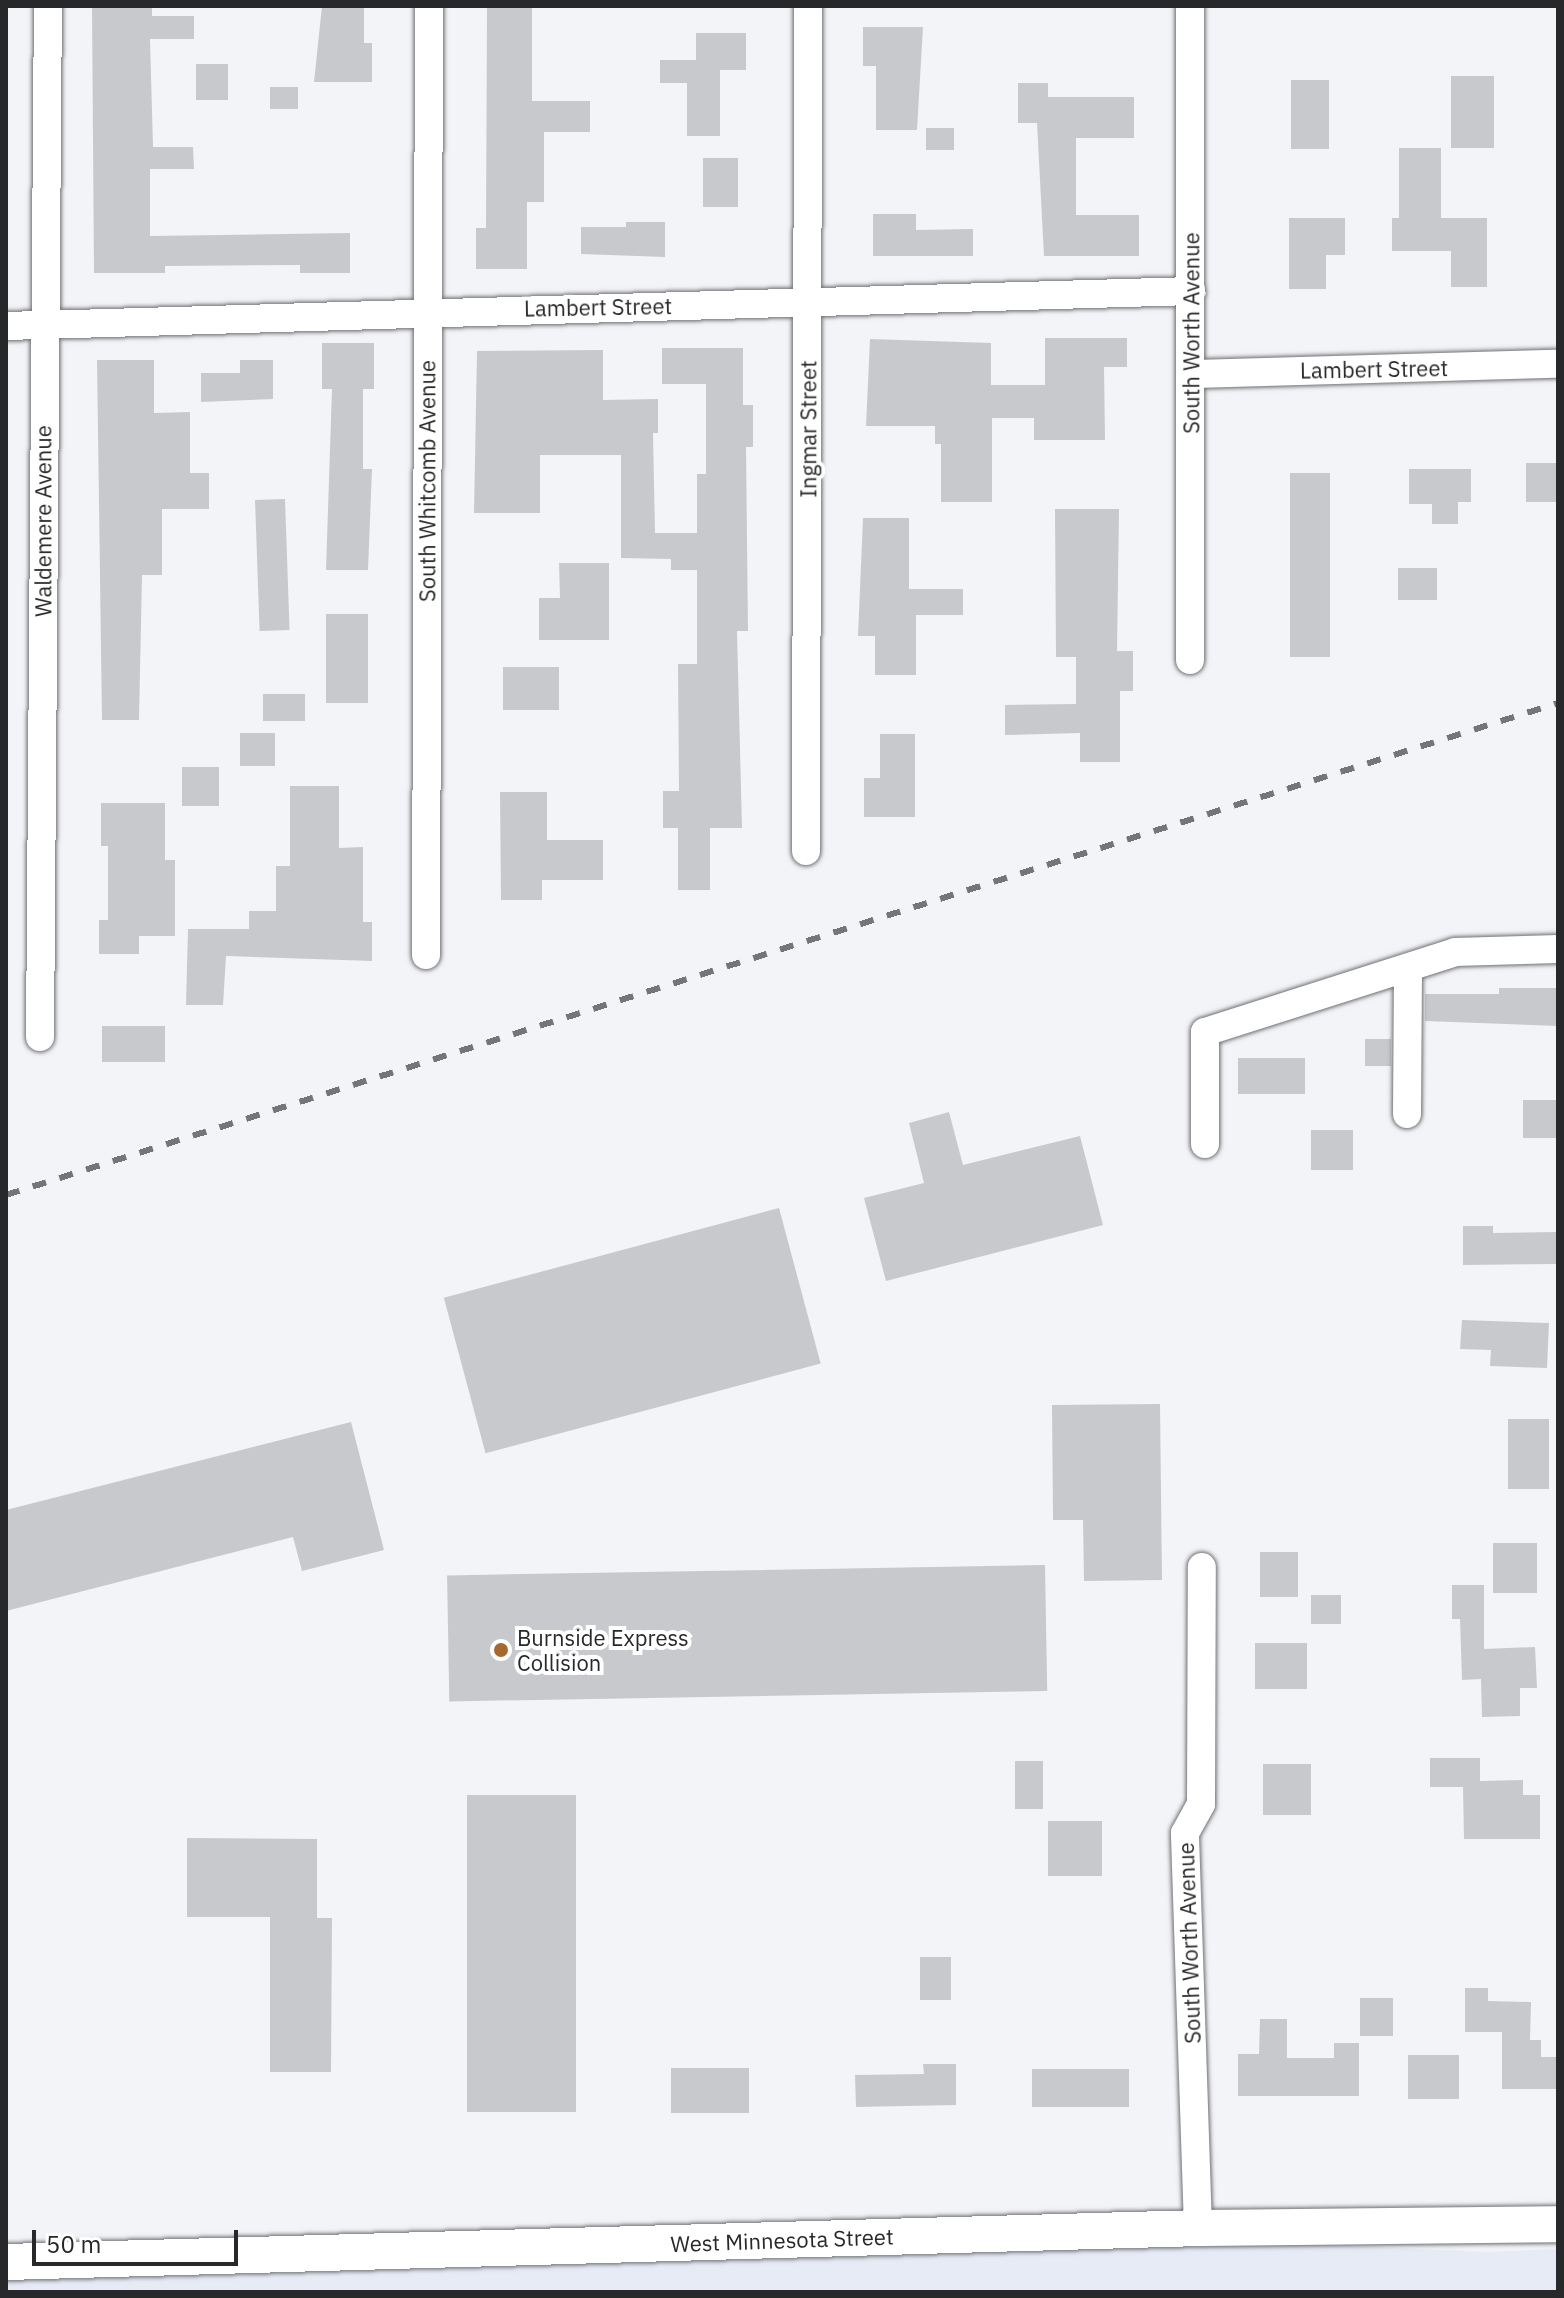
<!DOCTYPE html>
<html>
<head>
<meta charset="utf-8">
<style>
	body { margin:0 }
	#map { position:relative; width:1564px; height:2298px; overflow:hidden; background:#f3f4f8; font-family:"IBM Plex Sans",sans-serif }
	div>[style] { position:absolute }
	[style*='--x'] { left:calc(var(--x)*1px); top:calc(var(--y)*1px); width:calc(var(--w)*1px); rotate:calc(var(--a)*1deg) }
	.built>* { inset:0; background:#e6ebf6 }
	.building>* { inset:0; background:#c8c9cd; transform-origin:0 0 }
	.roads { filter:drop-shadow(0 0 2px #707175) drop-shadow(0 0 2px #707175) }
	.minor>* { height:28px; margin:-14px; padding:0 14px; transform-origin:14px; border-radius:14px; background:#fff }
	.tertiary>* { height:36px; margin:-18px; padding:0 18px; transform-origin:18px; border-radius:18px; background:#fff }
	.rail>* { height:6px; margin-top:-3px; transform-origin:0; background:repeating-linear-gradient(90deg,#747578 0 14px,transparent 0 28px) }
	.dots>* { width:22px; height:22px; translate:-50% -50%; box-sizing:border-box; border:4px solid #fff; border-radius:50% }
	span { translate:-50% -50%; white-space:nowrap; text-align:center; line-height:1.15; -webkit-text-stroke:8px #fff; paint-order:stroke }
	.street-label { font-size:22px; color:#272829 }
	.poi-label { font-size:22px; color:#272829 }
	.left { translate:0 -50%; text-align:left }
	.frame { position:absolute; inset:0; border:8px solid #272829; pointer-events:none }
	.scale { position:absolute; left:32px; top:2230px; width:206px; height:36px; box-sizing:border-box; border:4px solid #272829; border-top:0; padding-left:10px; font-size:24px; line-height:28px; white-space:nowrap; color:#272829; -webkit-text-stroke:6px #fff; paint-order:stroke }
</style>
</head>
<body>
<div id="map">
	<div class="built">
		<div style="clip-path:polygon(1307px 2244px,1488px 2252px,1558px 2249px,1558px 2292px,6px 2292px,6px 2281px)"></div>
	</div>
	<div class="building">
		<div style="clip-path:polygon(92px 6px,152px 6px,152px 16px,194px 16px,194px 39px,150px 39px,153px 147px,193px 147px,194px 169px,150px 169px,150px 236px,350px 233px,350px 273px,300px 273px,300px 265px,165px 266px,165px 273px,94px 273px)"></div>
		<div style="clip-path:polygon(322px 6px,364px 6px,364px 43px,372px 43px,372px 82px,314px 82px)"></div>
		<div style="clip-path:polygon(487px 6px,532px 6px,532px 101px,590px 101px,590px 132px,544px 132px,544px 202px,527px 202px,527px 269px,476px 269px,476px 228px,486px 228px)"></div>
		<div style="clip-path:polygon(863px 27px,923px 27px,917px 130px,876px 130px,876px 66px,863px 66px)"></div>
		<div style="clip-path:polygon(696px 33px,746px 33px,746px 70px,720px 70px,720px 136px,687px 136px,687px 83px,660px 83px,660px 60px,696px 60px)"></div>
		<div style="left:196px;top:64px;width:32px;height:36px"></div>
		<div style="left:1451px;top:76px;width:43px;height:72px"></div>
		<div style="left:1291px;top:80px;width:38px;height:69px"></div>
		<div style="clip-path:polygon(1018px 83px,1048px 83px,1048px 97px,1134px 97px,1134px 138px,1076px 138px,1076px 215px,1139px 215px,1139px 256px,1044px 256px,1037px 123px,1018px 123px)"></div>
		<div style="left:270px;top:87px;width:28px;height:22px"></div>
		<div style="left:926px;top:128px;width:28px;height:22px"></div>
		<div style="clip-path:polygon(1399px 148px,1441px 148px,1441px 218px,1487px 218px,1487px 287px,1451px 287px,1451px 251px,1392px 251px,1392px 218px,1399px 218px)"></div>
		<div style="left:703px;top:158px;width:35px;height:49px"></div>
		<div style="clip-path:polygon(873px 214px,916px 214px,916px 230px,973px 229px,973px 256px,873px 256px)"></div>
		<div style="clip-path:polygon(1289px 218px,1345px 218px,1345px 255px,1326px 255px,1326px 289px,1289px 289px)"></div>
		<div style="clip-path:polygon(626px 222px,665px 222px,665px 257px,581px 254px,581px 227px,626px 227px)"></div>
		<div style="clip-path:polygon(1045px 338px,1127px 338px,1127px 367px,1104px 367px,1105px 440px,1034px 440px,1034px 418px,992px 418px,992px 502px,941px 502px,941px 444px,935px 444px,935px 426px,866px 426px,870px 339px,991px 343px,991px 385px,1045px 385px)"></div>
		<div style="clip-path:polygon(322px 343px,374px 343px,374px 389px,363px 389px,363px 469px,372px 469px,368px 570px,326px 570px,332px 389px,322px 389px)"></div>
		<div style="clip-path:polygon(662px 348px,743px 348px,743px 405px,753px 405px,753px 447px,746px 447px,748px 631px,737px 631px,742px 828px,710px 828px,710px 890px,678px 890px,678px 828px,663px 828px,663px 791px,679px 791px,678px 664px,697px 664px,697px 570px,671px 570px,671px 559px,621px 558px,621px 455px,540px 455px,540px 513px,474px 513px,477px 351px,603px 350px,603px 400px,658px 399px,658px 433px,653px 433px,655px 533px,697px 533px,697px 474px,706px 474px,706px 384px,662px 384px)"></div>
		<div style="clip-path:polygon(97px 360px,154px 360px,154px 413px,190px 412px,190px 473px,209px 473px,209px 509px,162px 509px,162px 575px,142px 575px,139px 720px,102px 720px)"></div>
		<div style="clip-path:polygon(240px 360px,273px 360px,273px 399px,201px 402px,201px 373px,240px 373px)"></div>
		<div style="left:1526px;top:463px;width:32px;height:39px"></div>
		<div style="clip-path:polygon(1409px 469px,1471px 469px,1471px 502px,1458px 502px,1458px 524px,1432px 524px,1432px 504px,1409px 504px)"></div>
		<div style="left:1290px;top:473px;width:40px;height:184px"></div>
		<div style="left:285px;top:499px;width:131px;height:30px;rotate:88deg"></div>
		<div style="clip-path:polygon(1055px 509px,1119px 509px,1117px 651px,1133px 651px,1133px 691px,1120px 691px,1120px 762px,1080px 762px,1080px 733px,1005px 735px,1005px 705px,1076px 704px,1076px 657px,1056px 657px)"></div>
		<div style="clip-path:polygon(863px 518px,909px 518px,909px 589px,963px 589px,963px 615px,916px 615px,916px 675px,875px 675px,875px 636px,858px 636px)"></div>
		<div style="clip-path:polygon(559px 563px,609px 563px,609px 640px,539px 640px,539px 598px,560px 598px)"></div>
		<div style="left:1398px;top:568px;width:39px;height:32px"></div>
		<div style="left:326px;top:614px;width:42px;height:89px"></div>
		<div style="left:503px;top:667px;width:56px;height:43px"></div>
		<div style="left:263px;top:694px;width:42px;height:27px"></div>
		<div style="left:240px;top:733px;width:35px;height:33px"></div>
		<div style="clip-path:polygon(880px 734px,915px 734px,915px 817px,864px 817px,864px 778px,880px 778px)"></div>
		<div style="left:182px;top:767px;width:37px;height:39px"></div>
		<div style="clip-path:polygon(290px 786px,339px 786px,339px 848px,363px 847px,363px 922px,372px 922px,372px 961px,226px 956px,223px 1005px,186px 1005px,188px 929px,249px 929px,249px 911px,276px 911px,276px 866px,290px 866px)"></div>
		<div style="clip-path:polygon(500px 792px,547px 792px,547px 840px,603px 840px,603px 880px,542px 880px,542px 900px,501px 900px)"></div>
		<div style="clip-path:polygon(101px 803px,165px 803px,165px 860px,175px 860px,175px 936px,139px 936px,139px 954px,99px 954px,99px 920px,108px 920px,108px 846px,101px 846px)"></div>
		<div style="clip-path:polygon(1499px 988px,1558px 988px,1558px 1026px,1425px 1021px,1425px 994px,1499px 994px)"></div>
		<div style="left:102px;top:1026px;width:63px;height:36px"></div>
		<div style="left:1365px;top:1039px;width:26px;height:27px"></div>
		<div style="left:1305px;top:1058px;width:36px;height:67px;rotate:90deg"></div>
		<div style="left:1523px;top:1100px;width:35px;height:38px"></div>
		<div style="clip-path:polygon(949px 1112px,963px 1165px,1080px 1136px,1103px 1225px,886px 1281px,864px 1198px,924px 1183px,909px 1123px)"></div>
		<div style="left:1311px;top:1130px;width:42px;height:40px"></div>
		<div style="left:779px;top:1208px;width:161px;height:347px;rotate:75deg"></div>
		<div style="clip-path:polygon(1463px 1226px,1493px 1226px,1493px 1233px,1558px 1232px,1558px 1264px,1463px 1265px)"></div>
		<div style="clip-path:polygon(1462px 1320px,1549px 1323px,1547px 1368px,1490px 1366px,1491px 1350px,1460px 1349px)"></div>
		<div style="clip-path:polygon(1160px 1404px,1162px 1580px,1084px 1581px,1083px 1520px,1053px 1520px,1052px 1405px)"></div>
		<div style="left:1508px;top:1419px;width:41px;height:70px"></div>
		<div style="clip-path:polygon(351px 1422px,384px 1550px,302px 1571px,293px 1537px,6px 1611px,6px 1510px)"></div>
		<div style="left:1493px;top:1543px;width:44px;height:50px"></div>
		<div style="left:1260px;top:1552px;width:38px;height:45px"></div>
		<div style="left:1045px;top:1565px;width:126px;height:598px;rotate:89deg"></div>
		<div style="clip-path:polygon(1452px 1585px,1484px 1585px,1484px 1649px,1535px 1647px,1537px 1688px,1520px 1688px,1520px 1716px,1482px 1717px,1481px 1679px,1462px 1680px,1460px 1619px,1452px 1619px)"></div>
		<div style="left:1311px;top:1595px;width:30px;height:29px"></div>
		<div style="left:1255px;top:1643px;width:52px;height:46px"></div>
		<div style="clip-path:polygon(1430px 1758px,1480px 1758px,1480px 1781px,1523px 1780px,1523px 1795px,1540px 1795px,1540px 1839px,1464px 1839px,1463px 1787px,1430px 1787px)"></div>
		<div style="left:1015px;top:1761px;width:28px;height:48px"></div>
		<div style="left:1263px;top:1764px;width:48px;height:51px"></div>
		<div style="left:467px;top:1795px;width:109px;height:317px"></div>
		<div style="left:1048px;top:1821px;width:54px;height:55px"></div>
		<div style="clip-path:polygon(187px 1838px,317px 1839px,317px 1918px,332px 1918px,331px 2072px,270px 2072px,270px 1917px,187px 1917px)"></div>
		<div style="left:920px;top:1957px;width:31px;height:43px"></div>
		<div style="clip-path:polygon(1465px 1988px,1488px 1988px,1488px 2001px,1531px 2002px,1530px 2040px,1541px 2040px,1541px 2057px,1558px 2057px,1558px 2089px,1502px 2089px,1502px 2032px,1465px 2032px)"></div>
		<div style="left:1360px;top:1998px;width:33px;height:38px"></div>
		<div style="clip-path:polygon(1260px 2019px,1287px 2019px,1287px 2058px,1334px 2058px,1334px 2043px,1359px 2043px,1359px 2096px,1238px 2096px,1238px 2054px,1259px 2054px)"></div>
		<div style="left:1408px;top:2055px;width:51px;height:44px"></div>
		<div style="clip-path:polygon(923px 2064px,956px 2064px,956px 2105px,856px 2107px,855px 2075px,924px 2074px)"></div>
		<div style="left:671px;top:2068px;width:78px;height:45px"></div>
		<div style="left:1032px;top:2069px;width:97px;height:38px"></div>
	</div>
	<div class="roads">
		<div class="minor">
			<div style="--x:1190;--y:6;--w:654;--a:90"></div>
			<div style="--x:6;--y:326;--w:1186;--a:-1.69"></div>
			<div style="--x:1191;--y:374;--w:367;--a:-1.6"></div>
			<div style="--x:806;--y:851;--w:845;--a:-89.86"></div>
			<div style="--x:426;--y:955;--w:949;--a:-89.82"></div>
			<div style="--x:40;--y:1037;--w:1031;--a:-89.56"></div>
			<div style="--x:1407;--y:1114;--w:146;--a:-89.6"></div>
			<div style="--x:1205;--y:1144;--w:112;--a:-90"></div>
			<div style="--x:1205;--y:1032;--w:262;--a:-17.7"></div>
			<div style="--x:1455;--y:952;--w:103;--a:-1.7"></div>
			<div style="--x:1198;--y:2228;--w:395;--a:-91.9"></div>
			<div style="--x:1185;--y:1833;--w:33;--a:-61"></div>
			<div style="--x:1201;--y:1804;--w:237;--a:-89.8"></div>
		</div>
		<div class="tertiary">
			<div style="--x:6;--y:2262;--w:1192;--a:-1.63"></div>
			<div style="--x:1198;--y:2228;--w:360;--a:-0.6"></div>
		</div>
	</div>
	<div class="rail">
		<div style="--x:6;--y:1195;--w:1628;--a:-17.59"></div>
	</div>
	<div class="dots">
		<div style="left:501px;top:1650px;background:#a76730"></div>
	</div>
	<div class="street-label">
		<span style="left:598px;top:307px;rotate:-1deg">Lambert Street</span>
		<span style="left:1191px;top:333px;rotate:-90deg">South Worth Avenue</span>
		<span style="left:1374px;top:369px;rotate:-1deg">Lambert Street</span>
		<span style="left:808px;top:429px;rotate:-90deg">Ingmar Street</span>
		<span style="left:427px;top:481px;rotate:-90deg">South Whitcomb Avenue</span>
		<span style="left:43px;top:521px;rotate:-90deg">Waldemere Avenue</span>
		<span style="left:1189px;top:1943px;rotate:-92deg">South Worth Avenue</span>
		<span style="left:782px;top:2240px;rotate:-2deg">West Minnesota Street</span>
	</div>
	<div class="poi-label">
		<span class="left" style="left:517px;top:1650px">Burnside Express<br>Collision</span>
	</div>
	<div class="frame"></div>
	<div class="scale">50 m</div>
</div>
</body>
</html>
